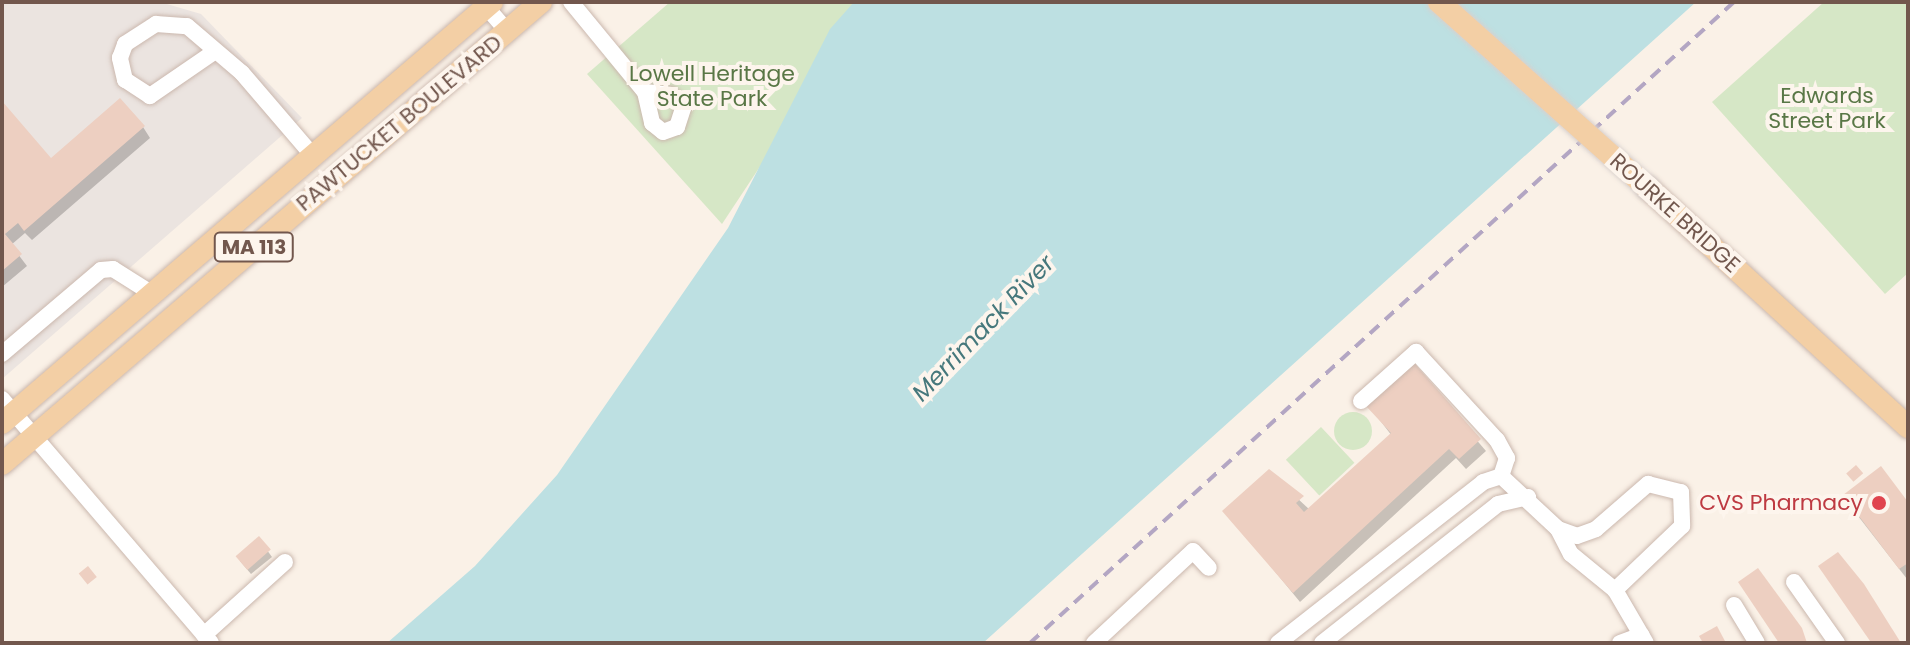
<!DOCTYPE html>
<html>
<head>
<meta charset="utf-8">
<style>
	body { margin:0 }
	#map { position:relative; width:1910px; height:645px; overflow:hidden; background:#faf1e7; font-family:Poppins,sans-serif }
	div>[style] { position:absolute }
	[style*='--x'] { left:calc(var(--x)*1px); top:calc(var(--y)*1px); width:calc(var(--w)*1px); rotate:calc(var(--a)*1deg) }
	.industrial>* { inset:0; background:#ebe4e0 }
	.green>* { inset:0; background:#d6e7c6; transform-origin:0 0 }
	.round { border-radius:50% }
	.water>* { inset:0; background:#bde0e2 }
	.shadow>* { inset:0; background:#0003 }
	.building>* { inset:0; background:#edcfc1; transform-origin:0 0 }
	.roads { filter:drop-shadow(0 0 2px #cbb8ae) drop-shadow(0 0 2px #cbb8ae) }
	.minor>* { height:16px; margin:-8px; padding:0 8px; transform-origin:8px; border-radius:8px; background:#fff }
	.major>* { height:22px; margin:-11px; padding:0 11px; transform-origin:11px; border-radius:11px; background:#f3cfa5 }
	.rail>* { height:4px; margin-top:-2px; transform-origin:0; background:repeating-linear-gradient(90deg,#b3a6c3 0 12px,transparent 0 20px) }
	.bridges { filter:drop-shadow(0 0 2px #d8d0cd) drop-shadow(0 0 2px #d8d0cd) }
	.major-bridge>* { height:22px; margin:-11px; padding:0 11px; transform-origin:11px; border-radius:11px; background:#f3cfa5 }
	.dots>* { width:22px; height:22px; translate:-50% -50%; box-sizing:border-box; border:4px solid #fdf5ed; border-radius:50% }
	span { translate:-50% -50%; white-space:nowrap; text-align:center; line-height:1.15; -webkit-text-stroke:8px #fdf5ed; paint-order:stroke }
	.shield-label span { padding:2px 6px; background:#fdf5ed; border:2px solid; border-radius:6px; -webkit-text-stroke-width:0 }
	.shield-label { font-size:20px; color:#72574d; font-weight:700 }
	.park-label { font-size:22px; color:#597746 }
	.street-label { font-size:22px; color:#72574d }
	.health-label { font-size:22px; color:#be3a42 }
	.right { translate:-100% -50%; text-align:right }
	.water-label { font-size:24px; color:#46787c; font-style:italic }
	.frame { position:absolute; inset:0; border:4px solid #72574d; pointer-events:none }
</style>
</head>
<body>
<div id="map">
	<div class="industrial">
		<div style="clip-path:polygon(2px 2px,160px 2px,201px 14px,302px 118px,2px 379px)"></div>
	</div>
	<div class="green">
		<div style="clip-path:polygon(670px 2px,869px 2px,722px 224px,587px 74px)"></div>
		<div style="clip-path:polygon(1824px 2px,1908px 2px,1908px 273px,1885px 294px,1712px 102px)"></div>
		<div class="round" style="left:1334px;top:412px;width:38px;height:38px"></div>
		<div style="left:1321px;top:427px;width:49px;height:48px;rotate:47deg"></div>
	</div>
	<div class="water">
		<div style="clip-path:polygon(854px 2px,1696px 2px,983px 643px,387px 643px,475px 566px,557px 475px,728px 228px,830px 29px)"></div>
	</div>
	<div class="shadow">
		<div style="clip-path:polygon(2px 104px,51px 161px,143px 127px,150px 138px,32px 240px,25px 233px,11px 245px,27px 266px,2px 287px)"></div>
		<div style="clip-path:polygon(1413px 366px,1486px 451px,1466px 469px,1456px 458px,1300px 602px,1225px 511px,1269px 472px,1310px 510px,1392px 436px,1369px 406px)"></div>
		<div style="clip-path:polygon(1845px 496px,1908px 505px,1907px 579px,1851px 507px)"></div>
		<div style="clip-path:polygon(259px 539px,272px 557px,251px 574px,240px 561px)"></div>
	</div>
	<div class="building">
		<div style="clip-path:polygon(120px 98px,145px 126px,24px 231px,18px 223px,5px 234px,22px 254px,2px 271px,2px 101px,51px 158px)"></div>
		<div style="clip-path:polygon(1414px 363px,1481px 439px,1459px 459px,1449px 449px,1293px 593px,1222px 511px,1269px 469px,1304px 496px,1296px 503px,1304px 512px,1391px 433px,1366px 406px)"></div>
		<div style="left:1856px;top:465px;width:11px;height:13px;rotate:49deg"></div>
		<div style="clip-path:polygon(1881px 466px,1908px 502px,1908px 563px,1899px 569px,1843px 495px)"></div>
		<div style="left:259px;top:536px;width:18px;height:31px;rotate:49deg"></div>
		<div style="clip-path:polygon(1838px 552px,1864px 584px,1901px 643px,1870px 641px,1818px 566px)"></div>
		<div style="left:88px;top:566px;width:14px;height:12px;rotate:51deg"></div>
		<div style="clip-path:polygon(1758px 568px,1802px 628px,1807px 643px,1779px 643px,1738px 582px)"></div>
		<div style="clip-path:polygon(1717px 626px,1726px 643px,1703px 643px,1699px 636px)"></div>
	</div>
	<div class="roads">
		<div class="minor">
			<div style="--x:482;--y:2;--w:38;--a:49"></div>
			<div style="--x:571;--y:2;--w:117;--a:50.6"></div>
			<div style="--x:645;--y:92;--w:32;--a:77"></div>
			<div style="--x:652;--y:123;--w:14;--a:39"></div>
			<div style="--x:663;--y:132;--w:15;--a:-20"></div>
			<div style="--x:677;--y:127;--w:22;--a:-72"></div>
			<div style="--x:684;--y:106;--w:17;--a:-140"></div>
			<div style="--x:671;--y:95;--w:26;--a:-173"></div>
			<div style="--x:214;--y:52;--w:78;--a:145.5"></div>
			<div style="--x:150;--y:96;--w:30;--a:-147"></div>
			<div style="--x:125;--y:80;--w:23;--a:-103"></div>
			<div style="--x:120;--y:58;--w:15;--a:-70"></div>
			<div style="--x:125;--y:44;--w:37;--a:-33"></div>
			<div style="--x:156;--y:24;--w:31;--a:4"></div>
			<div style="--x:187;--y:26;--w:72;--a:40.5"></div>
			<div style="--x:242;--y:73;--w:111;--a:49.4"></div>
			<div style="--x:2;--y:354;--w:130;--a:-40.3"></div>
			<div style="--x:101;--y:270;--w:12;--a:-5"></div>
			<div style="--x:113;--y:269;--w:45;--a:32.3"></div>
			<div style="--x:2;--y:399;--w:321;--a:49.4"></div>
			<div style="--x:1361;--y:401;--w:74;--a:-41.7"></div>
			<div style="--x:1416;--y:352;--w:120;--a:47.4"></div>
			<div style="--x:1497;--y:440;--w:21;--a:61"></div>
			<div style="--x:1507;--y:458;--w:19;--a:108"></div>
			<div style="--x:1558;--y:529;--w:20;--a:20"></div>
			<div style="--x:1577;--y:536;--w:20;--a:-20"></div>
			<div style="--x:1596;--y:529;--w:69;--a:-40.9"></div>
			<div style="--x:1648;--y:484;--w:34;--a:14"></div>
			<div style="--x:1681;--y:492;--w:34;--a:88"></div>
			<div style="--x:1682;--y:526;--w:93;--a:136.3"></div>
			<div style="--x:1794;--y:582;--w:75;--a:54.8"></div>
			<div style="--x:1734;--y:605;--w:44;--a:58.8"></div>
			<div style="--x:204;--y:635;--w:109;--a:-42"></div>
			<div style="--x:1094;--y:643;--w:135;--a:-42.9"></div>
			<div style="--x:1193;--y:551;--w:23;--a:47"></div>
			<div style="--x:1278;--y:643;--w:261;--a:-38.1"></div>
			<div style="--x:1483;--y:482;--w:19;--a:-18"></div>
			<div style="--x:1501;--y:476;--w:78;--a:42.9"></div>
			<div style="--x:1558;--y:529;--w:28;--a:63"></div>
			<div style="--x:1571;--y:554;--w:57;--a:39.3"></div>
			<div style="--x:1615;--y:590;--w:61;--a:59.7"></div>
			<div style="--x:1322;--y:643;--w:224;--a:-38.3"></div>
			<div style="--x:1498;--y:504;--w:31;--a:-13"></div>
			<div style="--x:1620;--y:643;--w:23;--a:-20"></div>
		</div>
		<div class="major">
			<div style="--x:1648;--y:188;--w:353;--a:42.6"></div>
			<div style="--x:2;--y:423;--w:646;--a:-40.67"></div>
			<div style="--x:2;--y:464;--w:710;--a:-40.6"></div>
		</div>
	</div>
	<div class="rail">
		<div style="--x:1030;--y:643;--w:952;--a:-42.32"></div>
	</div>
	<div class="bridges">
		<div class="major-bridge">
			<div style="--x:1439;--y:2;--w:280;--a:41.7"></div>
		</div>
	</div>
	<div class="dots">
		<div style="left:1879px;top:503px;background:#e0444e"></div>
	</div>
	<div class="shield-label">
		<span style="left:254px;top:247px">MA 113</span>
	</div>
	<div class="park-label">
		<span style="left:712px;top:86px">Lowell Heritage<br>State Park</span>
		<span style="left:1827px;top:108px">Edwards<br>Street Park</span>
	</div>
	<div class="street-label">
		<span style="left:399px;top:123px;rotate:-40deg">PAWTUCKET BOULEVARD</span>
		<span style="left:1675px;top:213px;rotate:42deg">ROURKE BRIDGE</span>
	</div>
	<div class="health-label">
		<span class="right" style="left:1863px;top:503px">CVS Pharmacy</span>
	</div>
	<div class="water-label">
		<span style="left:983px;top:328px;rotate:-46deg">Merrimack River</span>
	</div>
	<div class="frame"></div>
</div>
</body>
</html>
